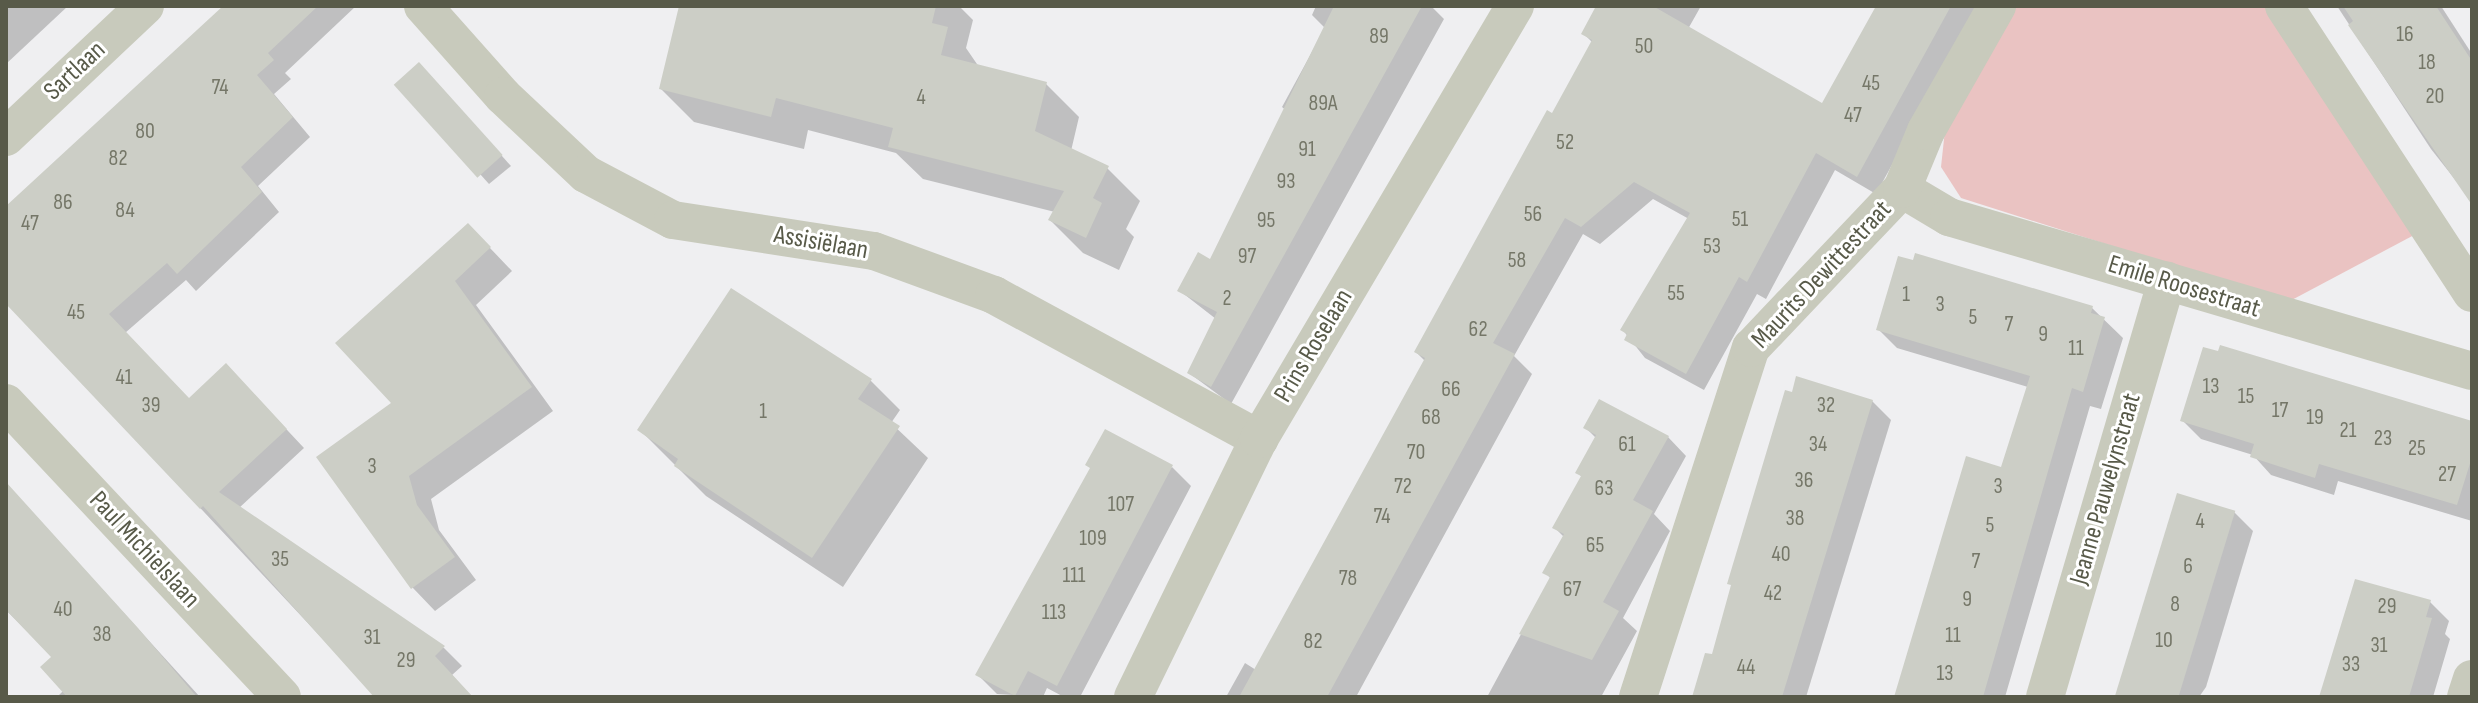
<!DOCTYPE html>
<html>
<head>
<meta charset="utf-8">
<style>
	body { margin:0 }
	#map { position:relative; width:2478px; height:703px; overflow:hidden; background:#efeff1; font-family:"Sofia Sans Condensed",sans-serif }
	div>[style] { position:absolute }
	[style*='--x'] { left:calc(var(--x)*1px); top:calc(var(--y)*1px); width:calc(var(--w)*1px); rotate:calc(var(--a)*1deg) }
	.green>* { inset:0; background:#eac3c2 }
	.shadow>* { inset:0; background:#0003 }
	.building>* { inset:0; background:#cccec6; transform-origin:0 0 }
	.street>* { height:38px; margin:-19px; padding:0 19px; transform-origin:19px; border-radius:19px; background:#c8cabc }
	span { translate:-50% -50%; white-space:nowrap; text-align:center; line-height:1.15; -webkit-text-stroke:6px #fff; paint-order:stroke }
	.number-label { font-size:22px; color:#757768 }
	.number-label span { -webkit-text-stroke-width:0 }
	.street-label { font-size:26px; color:#585a49 }
	.frame { position:absolute; inset:0; border:8px solid #585a49; pointer-events:none }
</style>
</head>
<body>
<div id="map">
	<div class="green">
		<div style="clip-path:polygon(2013px 6px,2266px 6px,2416px 234px,2288px 302px,1961px 198px,1941px 167px,1945px 130px)"></div>
	</div>
	<div class="shadow">
		<div style="clip-path:polygon(6px 6px,68px 6px,6px 64px)"></div>
		<div style="clip-path:polygon(226px 6px,356px 6px,285px 73px,291px 79px,274px 94px,310px 137px,258px 186px,279px 212px,196px 291px,186px 280px,125px 333px,190px 400px,244px 384px,304px 448px,239px 508px,444px 648px,462px 666px,452px 675px,472px 697px,377px 697px,31px 327px,6px 261px,6px 208px)"></div>
		<div style="clip-path:polygon(682px 6px,959px 6px,973px 20px,966px 48px,979px 67px,1046px 84px,1079px 117px,1071px 151px,1107px 168px,1140px 201px,1126px 229px,1134px 237px,1119px 270px,1083px 253px,1050px 220px,1055px 212px,923px 179px,896px 153px,808px 130px,804px 149px,694px 122px,661px 89px)"></div>
		<div style="clip-path:polygon(1316px 6px,1431px 6px,1444px 19px,1231px 404px,1189px 373px,1216px 319px,1180px 291px,1210px 262px,1288px 112px,1282px 107px,1325px 28px,1312px 15px)"></div>
		<div style="clip-path:polygon(1598px 6px,1701px 6px,1688px 29px,1823px 106px,1878px 6px,1979px 6px,1876px 194px,1835px 170px,1766px 299px,1757px 294px,1704px 390px,1645px 358px,1622px 329px,1689px 219px,1653px 199px,1600px 244px,1583px 234px,1514px 356px,1532px 374px,1356px 697px,1226px 697px,1245px 663px,1256px 670px,1425px 361px,1416px 352px,1593px 43px,1583px 33px)"></div>
		<div style="clip-path:polygon(2337px 6px,2441px 6px,2472px 54px,2472px 201px,2431px 149px)"></div>
		<div style="clip-path:polygon(429px 74px,511px 166px,489px 184px,480px 174px)"></div>
		<div style="clip-path:polygon(468px 225px,512px 271px,476px 305px,553px 411px,431px 499px,439px 530px,476px 580px,435px 611px,413px 588px,319px 458px,394px 404px)"></div>
		<div style="clip-path:polygon(2092px 308px,2123px 338px,2101px 409px,2090px 406px,2005px 697px,1896px 697px,2002px 469px,2028px 387px,1897px 348px,1878px 329px)"></div>
		<div style="clip-path:polygon(870px 380px,900px 410px,891px 423px,928px 458px,843px 587px,706px 496px,640px 430px)"></div>
		<div style="clip-path:polygon(1872px 401px,1891px 420px,1806px 697px,1694px 697px,1713px 657px)"></div>
		<div style="clip-path:polygon(2183px 421px,2472px 429px,2472px 521px,2338px 481px,2334px 495px,2271px 475px,2253px 455px,2201px 439px)"></div>
		<div style="clip-path:polygon(1585px 427px,1668px 437px,1686px 456px,1654px 514px,1670px 531px,1623px 618px,1637px 631px,1601px 697px,1487px 697px,1551px 579px,1545px 572px,1564px 537px,1555px 528px,1583px 478px,1578px 473px,1596px 438px)"></div>
		<div style="clip-path:polygon(1172px 467px,1191px 486px,1080px 697px,1064px 697px,1047px 688px,1043px 697px,997px 694px,978px 675px)"></div>
		<div style="clip-path:polygon(6px 485px,23px 502px,200px 697px,57px 697px,64px 690px,53px 657px,6px 610px)"></div>
		<div style="clip-path:polygon(2234px 512px,2253px 531px,2206px 687px,2199px 697px,2118px 697px)"></div>
		<div style="clip-path:polygon(2430px 602px,2449px 621px,2445px 634px,2450px 639px,2433px 697px,2321px 697px)"></div>
	</div>
	<div class="building">
		<div style="clip-path:polygon(223px 6px,318px 6px,268px 53px,274px 60px,257px 75px,293px 117px,241px 167px,262px 192px,177px 274px,167px 263px,109px 314px,189px 398px,226px 363px,287px 429px,219px 492px,445px 646px,435px 656px,473px 697px,374px 697px,203px 506px,200px 509px,6px 304px,6px 206px)"></div>
		<div style="clip-path:polygon(679px 6px,936px 6px,932px 23px,948px 27px,941px 55px,1047px 82px,1035px 131px,1109px 166px,1093px 198px,1102px 203px,1086px 238px,1048px 220px,1064px 191px,888px 147px,893px 128px,776px 98px,771px 117px,659px 89px)"></div>
		<div style="clip-path:polygon(1334px 6px,1422px 6px,1211px 387px,1187px 373px,1217px 312px,1177px 291px,1198px 252px,1210px 259px)"></div>
		<div style="clip-path:polygon(1596px 6px,1653px 6px,1822px 103px,1876px 6px,1951px 6px,1857px 177px,1816px 153px,1747px 282px,1739px 277px,1686px 374px,1624px 340px,1627px 334px,1620px 330px,1690px 213px,1634px 182px,1581px 227px,1565px 218px,1493px 343px,1515px 354px,1327px 697px,1239px 697px,1425px 358px,1414px 352px,1547px 110px,1552px 113px,1592px 40px,1581px 34px)"></div>
		<div style="clip-path:polygon(2343px 6px,2436px 6px,2472px 61px,2472px 205px,2348px 25px,2353px 21px)"></div>
		<div style="left:419px;top:62px;width:125px;height:34px;rotate:48deg"></div>
		<div style="clip-path:polygon(468px 223px,491px 247px,455px 281px,532px 387px,409px 476px,417px 505px,455px 557px,411px 589px,316px 457px,391px 403px,335px 343px)"></div>
		<div style="clip-path:polygon(1915px 253px,2093px 306px,2091px 313px,2105px 317px,2083px 392px,2072px 388px,1983px 697px,1894px 697px,1966px 456px,2001px 467px,2030px 376px,1876px 330px,1898px 256px,1913px 260px)"></div>
		<div style="clip-path:polygon(731px 288px,872px 379px,858px 399px,900px 426px,812px 558px,674px 466px,678px 459px,637px 430px)"></div>
		<div style="clip-path:polygon(2220px 345px,2472px 421px,2472px 457px,2457px 505px,2319px 464px,2315px 478px,2250px 457px,2254px 444px,2180px 421px,2203px 347px,2218px 351px)"></div>
		<div style="clip-path:polygon(1796px 376px,1873px 400px,1782px 697px,1692px 697px,1705px 653px,1712px 654px,1731px 585px,1727px 584px,1785px 390px,1792px 392px)"></div>
		<div style="clip-path:polygon(1599px 399px,1669px 436px,1633px 500px,1653px 511px,1603px 602px,1619px 611px,1592px 660px,1519px 634px,1550px 577px,1542px 573px,1564px 534px,1552px 528px,1581px 476px,1575px 473px,1596px 435px,1583px 428px)"></div>
		<div style="clip-path:polygon(1105px 429px,1173px 465px,1057px 686px,1028px 671px,1015px 696px,975px 675px,1090px 468px,1085px 465px)"></div>
		<div style="clip-path:polygon(6px 482px,138px 628px,197px 697px,67px 697px,40px 667px,51px 657px,6px 610px)"></div>
		<div style="left:2177px;top:493px;width:61px;height:213px;rotate:17deg"></div>
		<div style="clip-path:polygon(2355px 579px,2431px 600px,2426px 617px,2432px 618px,2409px 697px,2319px 697px)"></div>
	</div>
	<div class="street">
		<div style="--x:423;--y:6;--w:120;--a:48.4"></div>
		<div style="--x:503;--y:96;--w:114;--a:43.2"></div>
		<div style="--x:586;--y:174;--w:98;--a:27.9"></div>
		<div style="--x:673;--y:220;--w:203;--a:8.8"></div>
		<div style="--x:874;--y:251;--w:128;--a:20.1"></div>
		<div style="--x:994;--y:295;--w:302;--a:28.5"></div>
		<div style="--x:2284;--y:6;--w:343;--a:56.8"></div>
		<div style="--x:6;--y:137;--w:191;--a:-43.3"></div>
		<div style="--x:1902;--y:189;--w:55;--a:30.8"></div>
		<div style="--x:1949;--y:217;--w:545;--a:16.41"></div>
		<div style="--x:6;--y:403;--w:403;--a:46.8"></div>
		<div style="--x:1133;--y:697;--w:287;--a:-64"></div>
		<div style="--x:1259;--y:439;--w:503;--a:-59.41"></div>
		<div style="--x:1638;--y:697;--w:367;--a:-72.1"></div>
		<div style="--x:1751;--y:348;--w:219;--a:-46.5"></div>
		<div style="--x:1902;--y:189;--w:63;--a:-67.5"></div>
		<div style="--x:1926;--y:131;--w:144;--a:-60.4"></div>
		<div style="--x:2045;--y:697;--w:434;--a:-73.7"></div>
		<div style="--x:2466;--y:697;--w:19;--a:-72"></div>
	</div>
	<div class="number-label">
		<span style="left:2405px;top:35px">16</span>
		<span style="left:1379px;top:37px">89</span>
		<span style="left:1644px;top:47px">50</span>
		<span style="left:2427px;top:63px">18</span>
		<span style="left:1871px;top:84px">45</span>
		<span style="left:220px;top:88px">74</span>
		<span style="left:2435px;top:97px">20</span>
		<span style="left:921px;top:98px">4</span>
		<span style="left:1323px;top:104px">89A</span>
		<span style="left:1853px;top:116px">47</span>
		<span style="left:145px;top:132px">80</span>
		<span style="left:1565px;top:143px">52</span>
		<span style="left:1307px;top:150px">91</span>
		<span style="left:118px;top:159px">82</span>
		<span style="left:1286px;top:182px">93</span>
		<span style="left:63px;top:203px">86</span>
		<span style="left:125px;top:211px">84</span>
		<span style="left:1533px;top:215px">56</span>
		<span style="left:1740px;top:220px">51</span>
		<span style="left:1266px;top:221px">95</span>
		<span style="left:30px;top:224px">47</span>
		<span style="left:1712px;top:247px">53</span>
		<span style="left:1247px;top:257px">97</span>
		<span style="left:1517px;top:261px">58</span>
		<span style="left:1676px;top:294px">55</span>
		<span style="left:1906px;top:295px">1</span>
		<span style="left:1227px;top:299px">2</span>
		<span style="left:1940px;top:305px">3</span>
		<span style="left:76px;top:313px">45</span>
		<span style="left:1973px;top:318px">5</span>
		<span style="left:2009px;top:325px">7</span>
		<span style="left:1478px;top:330px">62</span>
		<span style="left:2043px;top:335px">9</span>
		<span style="left:2076px;top:349px">11</span>
		<span style="left:124px;top:378px">41</span>
		<span style="left:2211px;top:387px">13</span>
		<span style="left:1451px;top:390px">66</span>
		<span style="left:2246px;top:397px">15</span>
		<span style="left:151px;top:406px">39</span>
		<span style="left:1826px;top:406px">32</span>
		<span style="left:2280px;top:411px">17</span>
		<span style="left:763px;top:412px">1</span>
		<span style="left:1431px;top:418px">68</span>
		<span style="left:2315px;top:418px">19</span>
		<span style="left:2348px;top:431px">21</span>
		<span style="left:2383px;top:439px">23</span>
		<span style="left:1627px;top:445px">61</span>
		<span style="left:1818px;top:445px">34</span>
		<span style="left:2417px;top:449px">25</span>
		<span style="left:1416px;top:453px">70</span>
		<span style="left:372px;top:467px">3</span>
		<span style="left:2447px;top:475px">27</span>
		<span style="left:1804px;top:481px">36</span>
		<span style="left:1403px;top:487px">72</span>
		<span style="left:1998px;top:487px">3</span>
		<span style="left:1604px;top:489px">63</span>
		<span style="left:1121px;top:505px">107</span>
		<span style="left:1382px;top:517px">74</span>
		<span style="left:1795px;top:519px">38</span>
		<span style="left:2200px;top:522px">4</span>
		<span style="left:1990px;top:526px">5</span>
		<span style="left:1093px;top:539px">109</span>
		<span style="left:1595px;top:546px">65</span>
		<span style="left:1781px;top:555px">40</span>
		<span style="left:280px;top:560px">35</span>
		<span style="left:1976px;top:562px">7</span>
		<span style="left:2188px;top:567px">6</span>
		<span style="left:1074px;top:576px">111</span>
		<span style="left:1348px;top:579px">78</span>
		<span style="left:1572px;top:590px">67</span>
		<span style="left:1773px;top:594px">42</span>
		<span style="left:1967px;top:600px">9</span>
		<span style="left:2175px;top:605px">8</span>
		<span style="left:2387px;top:607px">29</span>
		<span style="left:63px;top:610px">40</span>
		<span style="left:1054px;top:613px">113</span>
		<span style="left:102px;top:635px">38</span>
		<span style="left:1953px;top:636px">11</span>
		<span style="left:372px;top:638px">31</span>
		<span style="left:2164px;top:641px">10</span>
		<span style="left:1313px;top:642px">82</span>
		<span style="left:2379px;top:646px">31</span>
		<span style="left:406px;top:661px">29</span>
		<span style="left:2351px;top:665px">33</span>
		<span style="left:1746px;top:668px">44</span>
		<span style="left:1945px;top:674px">13</span>
	</div>
	<div class="street-label">
		<span style="left:75px;top:71px;rotate:-43deg">Sartlaan</span>
		<span style="left:821px;top:243px;rotate:10deg">Assisiëlaan</span>
		<span style="left:1822px;top:275px;rotate:-47deg">Maurits Dewittestraat</span>
		<span style="left:2184px;top:287px;rotate:17deg">Emile Roosestraat</span>
		<span style="left:1314px;top:346px;rotate:-59deg">Prins Roselaan</span>
		<span style="left:2106px;top:489px;rotate:-74deg">Jeanne Pauwelynstraat</span>
		<span style="left:144px;top:550px;rotate:47deg">Paul Michielslaan</span>
	</div>
	<div class="frame"></div>
</div>
</body>
</html>
